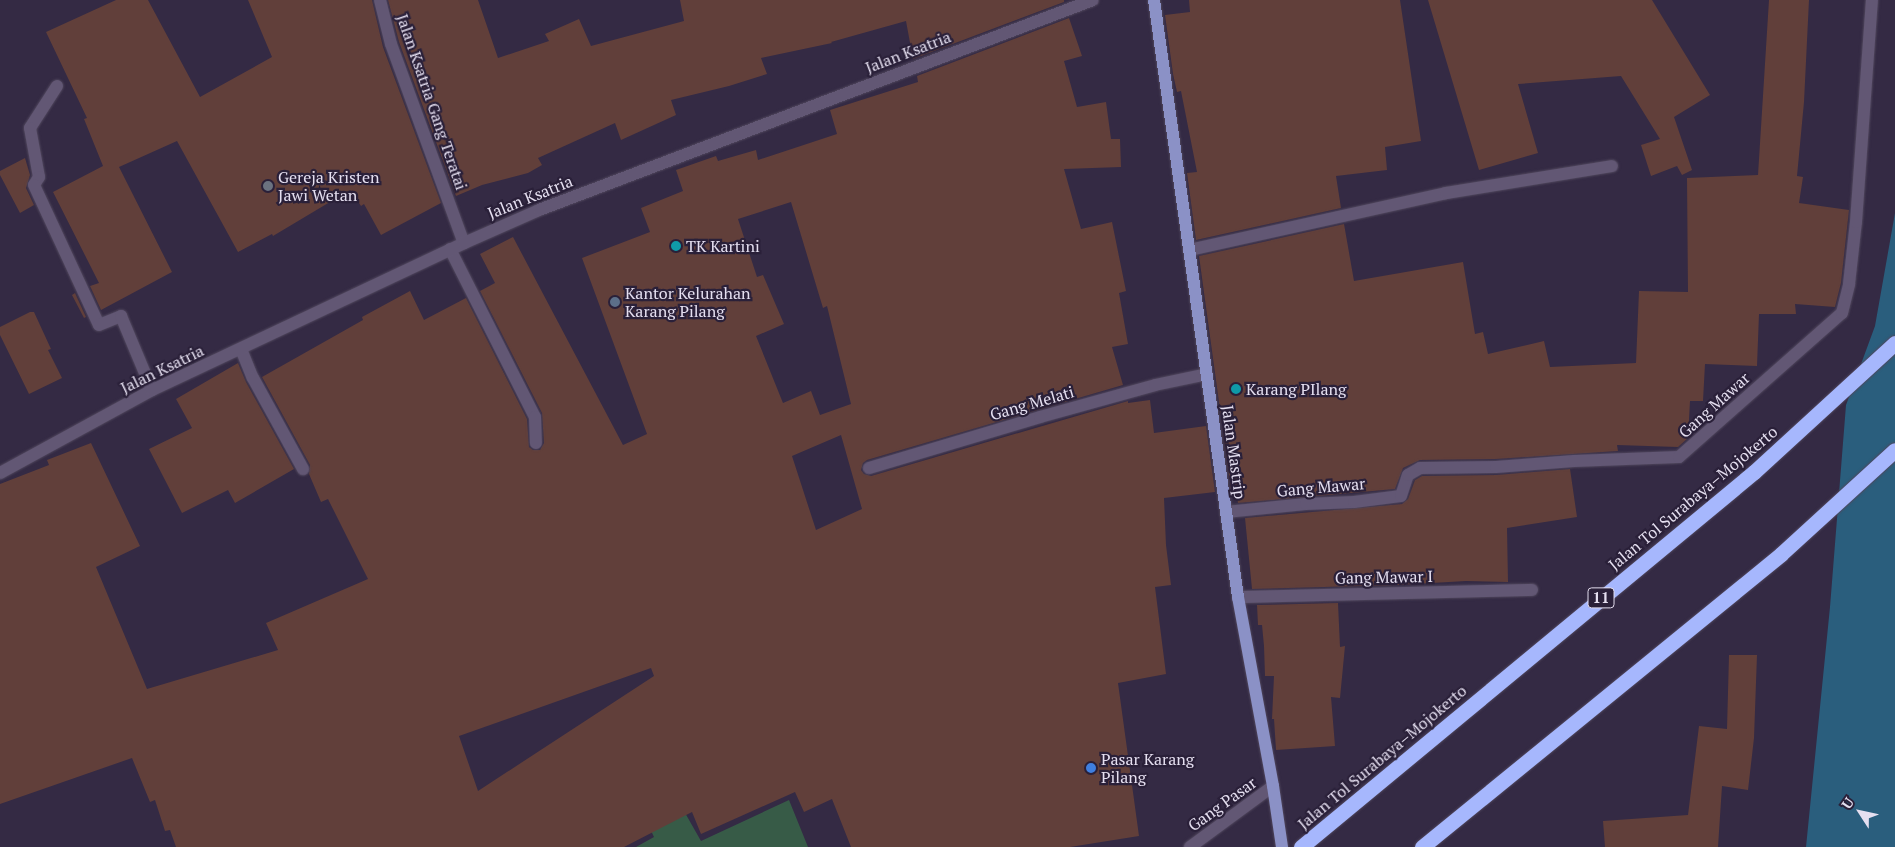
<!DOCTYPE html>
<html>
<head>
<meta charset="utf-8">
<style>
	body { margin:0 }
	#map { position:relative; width:1895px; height:847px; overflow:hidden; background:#342a44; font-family:"PT Serif",serif }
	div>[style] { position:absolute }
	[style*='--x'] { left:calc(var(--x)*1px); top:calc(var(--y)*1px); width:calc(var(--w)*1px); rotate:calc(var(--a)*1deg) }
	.green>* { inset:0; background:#375b47 }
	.water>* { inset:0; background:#2a5e7d }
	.building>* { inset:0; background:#613f3a }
	.roads { filter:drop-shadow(0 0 1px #50475d) drop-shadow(0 0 1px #50475d) }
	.lane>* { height:12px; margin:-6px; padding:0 6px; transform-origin:6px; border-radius:6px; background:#625774 }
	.street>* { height:12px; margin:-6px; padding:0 6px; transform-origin:6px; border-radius:6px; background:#625774 }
	.secondary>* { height:12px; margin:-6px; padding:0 6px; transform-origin:6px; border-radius:6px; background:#625774 }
	.primary>* { height:12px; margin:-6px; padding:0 6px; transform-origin:6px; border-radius:6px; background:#8b91c6 }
	.highway>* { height:15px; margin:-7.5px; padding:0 7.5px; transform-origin:7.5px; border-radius:7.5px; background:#a6b7fd }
	.dots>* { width:14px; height:14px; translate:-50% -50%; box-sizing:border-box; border:2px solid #2a2039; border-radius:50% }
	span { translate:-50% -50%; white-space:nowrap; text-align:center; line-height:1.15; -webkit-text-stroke:4.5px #2a2039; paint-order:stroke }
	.shield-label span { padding:1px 4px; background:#2a2039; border:1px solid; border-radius:4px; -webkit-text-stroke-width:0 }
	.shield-label { font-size:15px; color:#e5dff0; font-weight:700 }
	.street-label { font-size:16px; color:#e5dff0 }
	.poi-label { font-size:16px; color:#e5dff0 }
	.left { translate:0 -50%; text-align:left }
	.north { position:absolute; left:1835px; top:787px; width:50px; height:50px; -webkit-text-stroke:4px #2a2039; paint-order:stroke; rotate:305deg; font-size:14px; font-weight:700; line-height:20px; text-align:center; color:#e5dff0 }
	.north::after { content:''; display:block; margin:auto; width:18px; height:22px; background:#e5dff0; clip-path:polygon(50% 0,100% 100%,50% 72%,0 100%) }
</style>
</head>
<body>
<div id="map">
	<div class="green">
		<div style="clip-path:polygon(630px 716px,701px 841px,789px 800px,808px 847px,636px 847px,654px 837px,643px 814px)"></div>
	</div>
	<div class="water">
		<div style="clip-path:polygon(1895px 213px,1895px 847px,1806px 847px,1830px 607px,1846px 405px,1875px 326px)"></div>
	</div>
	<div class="building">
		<div style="clip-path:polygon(116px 0,148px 0,200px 97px,272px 57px,248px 0,372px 0,383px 47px,441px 203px,381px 235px,364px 204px,361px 206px,350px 190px,273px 236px,272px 234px,238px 252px,177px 141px,119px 167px,172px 272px,101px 310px,90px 286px,99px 283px,53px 192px,103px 166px,84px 119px,87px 118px,46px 32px)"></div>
		<div style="clip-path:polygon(388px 0,478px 0,498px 58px,549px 41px,545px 34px,579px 19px,591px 46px,684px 21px,680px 0,1064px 0,1064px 2px,913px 59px,906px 21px,831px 42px,832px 43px,761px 58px,767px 74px,729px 86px,671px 100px,676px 115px,621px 140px,615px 123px,538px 158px,542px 165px,528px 173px,482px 185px,456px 196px,399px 42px)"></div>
		<div style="clip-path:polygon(1189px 0,1400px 0,1421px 141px,1385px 147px,1387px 170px,1336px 176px,1341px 208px,1196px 240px,1187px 173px,1197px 172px,1181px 91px,1177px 92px,1173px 74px,1165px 15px,1190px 12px)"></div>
		<div style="clip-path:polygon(1428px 0,1652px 0,1710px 95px,1674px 117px,1692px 170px,1682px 175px,1677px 166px,1651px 176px,1641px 145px,1660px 139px,1621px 76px,1518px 84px,1538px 153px,1479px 170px)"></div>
		<div style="clip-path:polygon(1769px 0,1809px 0,1804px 102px,1797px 176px,1803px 177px,1799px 203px,1849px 210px,1841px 283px,1835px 307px,1795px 304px,1796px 314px,1759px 314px,1757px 366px,1705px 364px,1703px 401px,1690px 401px,1688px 438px,1678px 447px,1617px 445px,1618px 451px,1496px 459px,1420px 460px,1403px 468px,1395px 489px,1238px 503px,1236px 489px,1231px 490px,1199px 256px,1344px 224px,1354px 281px,1463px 262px,1475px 334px,1483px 332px,1488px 354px,1544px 341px,1550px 367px,1636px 363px,1639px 291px,1688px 292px,1687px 178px,1758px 175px)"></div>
		<div style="clip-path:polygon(evenodd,1069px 18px,1082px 56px,1064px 61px,1077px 107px,1106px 102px,1111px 139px,1120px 139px,1121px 167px,1064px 169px,1081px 229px,1112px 222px,1126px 291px,1119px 293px,1128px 344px,1112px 347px,1123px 385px,867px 460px,863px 463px,861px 470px,864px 474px,871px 476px,1128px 401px,1128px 403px,1150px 400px,1154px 433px,1206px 426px,1215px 492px,1164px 498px,1166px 545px,1171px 585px,1155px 587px,1166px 674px,1118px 683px,1139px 836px,1070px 847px,851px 847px,832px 799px,804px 812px,795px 792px,701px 834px,692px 812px,624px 847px,176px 847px,170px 830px,165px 831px,155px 800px,150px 802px,132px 758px,0 804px,0 484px,49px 465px,47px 460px,91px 443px,140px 546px,96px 567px,147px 689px,278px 650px,266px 623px,368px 579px,328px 499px,321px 502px,309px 474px,310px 465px,262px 377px,363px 320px,362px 317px,410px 291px,424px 320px,466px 298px,527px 419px,529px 447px,533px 450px,540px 450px,544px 443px,542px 413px,480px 291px,495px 283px,480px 254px,513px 237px,623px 445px,647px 434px,582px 258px,650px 232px,641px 208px,683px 191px,676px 170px,716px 156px,718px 161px,756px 150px,758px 160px,837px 134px,830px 110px,918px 82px,917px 76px,1069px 18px,791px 202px,823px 308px,827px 306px,851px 404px,820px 415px,811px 391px,783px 403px,756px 336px,784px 324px,763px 275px,757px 277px,738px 219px,791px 202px,1069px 18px,841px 435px,862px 509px,816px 530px,792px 456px,841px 435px,1069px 18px,651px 668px,654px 676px,478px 791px,459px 736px,651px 668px)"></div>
		<div style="clip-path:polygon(25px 158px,30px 175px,26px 188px,34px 205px,20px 213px,0 175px,0 171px)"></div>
		<div style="clip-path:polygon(75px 293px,86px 317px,84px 318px,72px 295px)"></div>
		<div style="clip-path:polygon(30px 312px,34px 312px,51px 349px,48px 350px,62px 378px,29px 394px,0 335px,0 327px)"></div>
		<div style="clip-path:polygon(238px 363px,246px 382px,294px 469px,235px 503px,228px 490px,182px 513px,149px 449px,192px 428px,176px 399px)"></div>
		<div style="clip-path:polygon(1570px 469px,1577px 517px,1507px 528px,1508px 582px,1466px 581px,1397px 585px,1252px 589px,1245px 518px,1402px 504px,1408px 499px,1415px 480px,1422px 476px,1496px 475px)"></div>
		<div style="clip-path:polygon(1338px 603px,1340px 647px,1345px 646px,1340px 698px,1331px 697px,1335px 746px,1276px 750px,1274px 719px,1272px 719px,1274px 676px,1265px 676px,1264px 646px,1262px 625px,1258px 625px,1257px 605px)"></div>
		<div style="clip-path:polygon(1729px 655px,1757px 655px,1754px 738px,1748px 790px,1722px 786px,1718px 847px,1605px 847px,1603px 821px,1688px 815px,1699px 726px,1727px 729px)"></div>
	</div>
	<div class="roads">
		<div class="lane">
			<div style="--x:57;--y:86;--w:50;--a:122.7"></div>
			<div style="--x:30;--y:128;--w:50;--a:79.6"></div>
			<div style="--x:39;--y:177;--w:9;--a:122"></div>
			<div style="--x:34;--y:185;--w:154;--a:65.1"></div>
			<div style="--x:99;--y:325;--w:24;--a:-22"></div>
			<div style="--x:121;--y:316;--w:80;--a:67.3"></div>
			<div style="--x:1189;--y:250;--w:263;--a:-12.5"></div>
			<div style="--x:1446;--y:193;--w:168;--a:-9.2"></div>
		</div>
		<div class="street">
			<div style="--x:380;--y:0;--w:45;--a:76"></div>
			<div style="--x:391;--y:44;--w:212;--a:69.9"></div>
			<div style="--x:450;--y:249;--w:188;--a:63.2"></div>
			<div style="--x:535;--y:417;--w:26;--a:88"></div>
			<div style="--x:241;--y:349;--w:31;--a:68"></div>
			<div style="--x:253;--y:378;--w:104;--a:61.2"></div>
			<div style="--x:869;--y:468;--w:178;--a:-16.6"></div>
			<div style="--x:1040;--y:417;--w:119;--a:-15.5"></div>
			<div style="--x:1155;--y:385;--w:53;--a:-11.9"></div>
			<div style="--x:1226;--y:512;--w:80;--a:-5.7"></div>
			<div style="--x:1306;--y:504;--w:48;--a:-2.4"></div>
			<div style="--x:1354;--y:502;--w:47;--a:-7.3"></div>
			<div style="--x:1401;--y:496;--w:22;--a:-72"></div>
			<div style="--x:1408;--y:475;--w:14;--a:-30"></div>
			<div style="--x:1420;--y:468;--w:76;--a:-0.8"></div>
			<div style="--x:1496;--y:467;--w:78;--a:-4.4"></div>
			<div style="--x:1574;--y:461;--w:105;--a:-2.2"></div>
			<div style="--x:1679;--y:457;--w:217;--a:-41.5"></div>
			<div style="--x:1842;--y:313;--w:30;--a:-76"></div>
			<div style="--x:1849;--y:284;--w:62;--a:-83.6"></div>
			<div style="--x:1856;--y:222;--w:223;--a:-85.9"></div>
			<div style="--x:1238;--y:597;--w:294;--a:-1.4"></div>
			<div style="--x:1190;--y:847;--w:103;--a:-36.3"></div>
		</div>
		<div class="secondary">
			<div style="--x:0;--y:473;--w:173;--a:-28.6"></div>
			<div style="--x:152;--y:390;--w:345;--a:-25.2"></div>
			<div style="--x:464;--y:243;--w:82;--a:-23.7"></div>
			<div style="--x:539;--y:210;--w:592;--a:-20.76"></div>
		</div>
		<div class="primary">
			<div style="--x:1154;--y:0;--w:603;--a:81.99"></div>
			<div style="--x:1238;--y:597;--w:192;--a:79.5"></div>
			<div style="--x:1273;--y:786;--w:62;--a:81.6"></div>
		</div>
		<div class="highway">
			<div style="--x:1301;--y:847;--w:588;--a:-39.62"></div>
			<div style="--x:1754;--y:472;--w:191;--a:-42.5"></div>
			<div style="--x:1422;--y:847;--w:463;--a:-39.2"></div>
			<div style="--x:1781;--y:554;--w:154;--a:-42.4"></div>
		</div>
	</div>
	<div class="dots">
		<div style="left:268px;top:186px;background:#6b7280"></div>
		<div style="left:676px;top:246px;background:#0f9aa8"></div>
		<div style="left:615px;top:302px;background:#5c6f8a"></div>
		<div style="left:1236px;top:389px;background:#0f9aa8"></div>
		<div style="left:1091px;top:768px;background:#3f7fe0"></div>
	</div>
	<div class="shield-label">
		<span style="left:1601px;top:598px">11</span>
	</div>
	<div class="street-label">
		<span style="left:908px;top:52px;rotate:-21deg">Jalan Ksatria</span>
		<span style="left:432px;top:102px;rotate:71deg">Jalan Ksatria Gang Teratai</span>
		<span style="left:530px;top:197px;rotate:-22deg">Jalan Ksatria</span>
		<span style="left:162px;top:369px;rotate:-26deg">Jalan Ksatria</span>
		<span style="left:1032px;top:403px;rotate:-16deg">Gang Melati</span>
		<span style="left:1714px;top:405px;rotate:-42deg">Gang Mawar</span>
		<span style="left:1234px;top:452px;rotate:82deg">Jalan Mastrip</span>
		<span style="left:1321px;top:487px;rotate:-5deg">Gang Mawar</span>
		<span style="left:1693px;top:498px;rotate:-40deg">Jalan Tol Surabaya–Mojokerto</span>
		<span style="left:1384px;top:577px;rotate:-1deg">Gang Mawar I</span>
		<span style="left:1382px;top:757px;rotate:-40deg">Jalan Tol Surabaya–Mojokerto</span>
		<span style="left:1222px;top:804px;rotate:-36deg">Gang Pasar</span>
	</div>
	<div class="poi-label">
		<span class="left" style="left:278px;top:186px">Gereja Kristen<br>Jawi Wetan</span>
		<span class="left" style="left:686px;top:246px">TK Kartini</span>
		<span class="left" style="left:625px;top:302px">Kantor Kelurahan<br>Karang Pilang</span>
		<span class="left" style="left:1246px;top:389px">Karang PIlang</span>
		<span class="left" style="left:1101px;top:768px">Pasar Karang<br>Pilang</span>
	</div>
	<div class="north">U</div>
</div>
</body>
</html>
